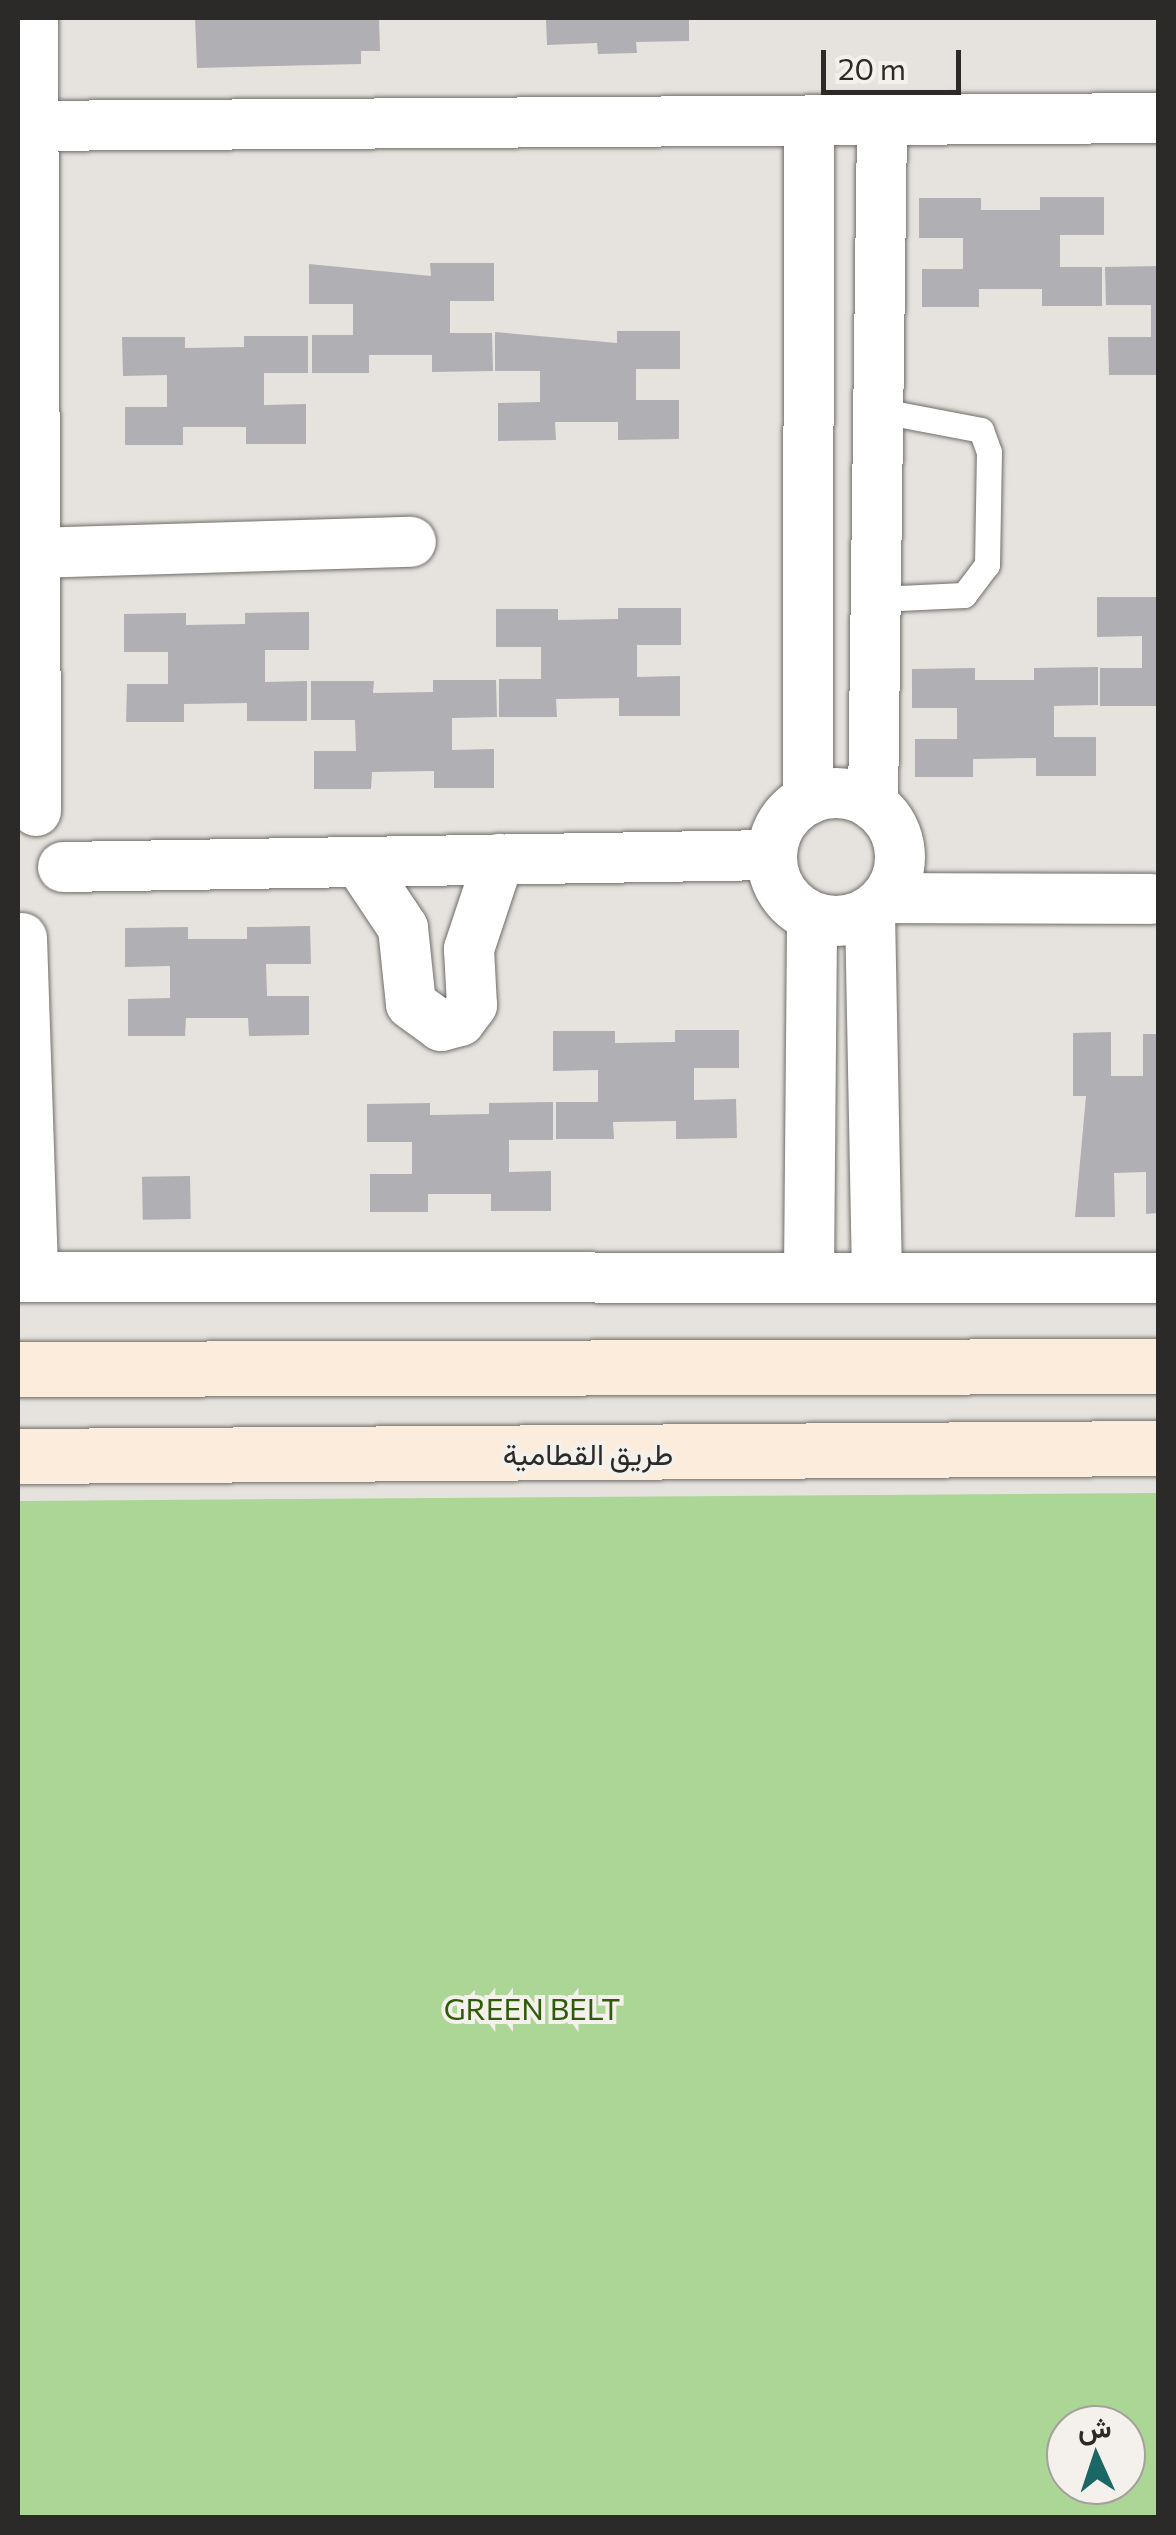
<!DOCTYPE html>
<html>
<head>
<meta charset="utf-8">
<style>
	body { margin:0 }
	#map { position:relative; width:1176px; height:2535px; overflow:hidden; background:#e6e3de; font-family:Commissioner,Vazirmatn,sans-serif }
	div>[style] { position:absolute }
	[style*='--x'] { left:calc(var(--x)*1px); top:calc(var(--y)*1px); width:calc(var(--w)*1px); rotate:calc(var(--a)*1deg) }
	.green>* { inset:0; background:#abd696 }
	.building>* { inset:0; background:#b0afb4; transform-origin:0 0 }
	.roads { filter:drop-shadow(0 0 2px #706d69) drop-shadow(0 0 2px #706d69) }
	.lane>* { height:25px; margin:-12.5px; padding:0 12.5px; transform-origin:12.5px; border-radius:12.5px; background:#fff }
	.street>* { height:50px; margin:-25px; padding:0 25px; transform-origin:25px; border-radius:25px; background:#fff }
	.street>.ring { margin:-25px; padding:0; box-sizing:content-box; background:none; border:50px solid #fff; border-radius:50% }
	.secondary>* { height:55px; margin:-27.5px; padding:0 27.5px; transform-origin:27.5px; border-radius:27.5px; background:#fcecdb }
	span { translate:-50% -50%; white-space:nowrap; text-align:center; line-height:1.15; -webkit-text-stroke:8px #f4f0eb; paint-order:stroke }
	.street-label { font-size:30px; color:#2c2a29 }
	.park-label { font-size:30px; color:#2f5c0b }
	.frame { position:absolute; inset:0; border:20px solid #2c2a29; pointer-events:none }
	.north { position:absolute; left:1046px; top:2405px; width:100px; height:100px; box-sizing:border-box; background:#f4f0eb; border:2px solid #a4a19d; border-radius:50%; rotate:357deg; font-size:28px; font-weight:700; line-height:40px; text-align:center; color:#2c2a29 }
	.north::after { content:''; display:block; margin:auto; width:35px; height:45px; background:#1a6765; clip-path:polygon(50% 0,100% 100%,50% 72%,0 100%) }
	.scale { position:absolute; left:821px; top:50px; width:140px; height:45px; box-sizing:border-box; border:5px solid #2c2a29; border-top:0; padding-left:12px; font-size:30px; line-height:35px; white-space:nowrap; color:#2c2a29; -webkit-text-stroke:8px #f4f0eb; paint-order:stroke }
</style>
</head>
<body>
<div id="map">
	<div class="green">
		<div style="clip-path:polygon(evenodd,1158px 1493px,1158px 2517px,18px 2517px,18px 1501px,1158px 1493px,1066px 2425px,1126px 2425px,1126px 2485px,1066px 2485px,1066px 2425px)"></div>
	</div>
	<div class="building">
		<div style="clip-path:polygon(195px 18px,379px 18px,380px 51px,361px 51px,361px 64px,197px 68px)"></div>
		<div style="clip-path:polygon(546px 18px,689px 18px,689px 41px,636px 42px,637px 53px,598px 54px,597px 43px,547px 45px)"></div>
		<div style="clip-path:polygon(1040px 197px,1104px 197px,1104px 235px,1060px 235px,1060px 267px,1102px 267px,1102px 306px,1042px 306px,1042px 289px,979px 289px,979px 307px,922px 307px,922px 269px,963px 269px,963px 238px,919px 238px,919px 198px,981px 198px,981px 210px,1040px 210px)"></div>
		<div style="clip-path:polygon(430px 263px,494px 263px,494px 301px,450px 301px,450px 333px,492px 333px,493px 371px,432px 372px,432px 355px,369px 355px,369px 373px,312px 373px,312px 335px,353px 335px,353px 304px,309px 304px,309px 264px,431px 276px)"></div>
		<div style="clip-path:polygon(1158px 266px,1158px 375px,1109px 375px,1108px 337px,1151px 337px,1151px 305px,1106px 305px,1105px 267px)"></div>
		<div style="clip-path:polygon(617px 331px,680px 331px,680px 369px,636px 369px,636px 400px,679px 400px,679px 439px,618px 440px,618px 422px,555px 422px,556px 440px,498px 441px,498px 403px,540px 402px,540px 371px,495px 371px,495px 332px,617px 343px)"></div>
		<div style="clip-path:polygon(244px 336px,308px 336px,308px 373px,264px 373px,264px 405px,306px 404px,306px 444px,246px 444px,246px 427px,183px 427px,183px 445px,125px 445px,125px 407px,167px 407px,167px 375px,123px 376px,122px 337px,185px 337px,185px 348px,244px 347px)"></div>
		<div style="clip-path:polygon(1097px 597px,1158px 597px,1158px 706px,1100px 706px,1100px 668px,1142px 668px,1142px 636px,1097px 637px)"></div>
		<div style="clip-path:polygon(618px 608px,681px 608px,681px 645px,637px 645px,637px 677px,680px 676px,680px 716px,619px 716px,619px 698px,556px 699px,557px 717px,499px 717px,499px 679px,541px 679px,541px 647px,496px 647px,496px 609px,558px 609px,558px 620px,618px 619px)"></div>
		<div style="clip-path:polygon(309px 612px,309px 650px,265px 650px,265px 682px,307px 681px,307px 721px,247px 721px,247px 703px,184px 704px,184px 722px,126px 722px,127px 684px,168px 684px,168px 652px,124px 652px,124px 614px,186px 613px,186px 625px,245px 624px,245px 613px)"></div>
		<div style="clip-path:polygon(1098px 667px,1098px 705px,1054px 706px,1054px 737px,1096px 737px,1096px 776px,1036px 776px,1036px 758px,973px 759px,973px 777px,915px 777px,915px 739px,957px 739px,957px 708px,912px 708px,912px 669px,975px 668px,975px 680px,1034px 680px,1034px 668px)"></div>
		<div style="clip-path:polygon(433px 680px,496px 680px,497px 717px,452px 718px,452px 750px,494px 749px,494px 788px,434px 788px,434px 771px,372px 772px,371px 789px,314px 789px,314px 751px,356px 751px,355px 720px,311px 720px,311px 681px,374px 681px,373px 693px,433px 692px)"></div>
		<div style="clip-path:polygon(310px 926px,311px 964px,266px 964px,267px 996px,309px 996px,309px 1035px,249px 1036px,248px 1018px,186px 1018px,185px 1036px,128px 1036px,128px 999px,170px 998px,170px 966px,125px 967px,125px 928px,188px 927px,188px 939px,247px 939px,247px 927px)"></div>
		<div style="clip-path:polygon(675px 1030px,739px 1030px,739px 1068px,694px 1068px,694px 1100px,736px 1099px,737px 1138px,676px 1139px,676px 1121px,613px 1122px,614px 1139px,556px 1139px,556px 1102px,598px 1102px,598px 1070px,553px 1071px,553px 1031px,615px 1031px,615px 1043px,675px 1042px)"></div>
		<div style="clip-path:polygon(1111px 1032px,1111px 1076px,1143px 1076px,1143px 1034px,1158px 1034px,1158px 1213px,1146px 1214px,1146px 1172px,1114px 1173px,1115px 1217px,1075px 1217px,1086px 1096px,1073px 1096px,1073px 1033px)"></div>
		<div style="clip-path:polygon(553px 1102px,553px 1140px,509px 1140px,509px 1172px,551px 1171px,551px 1211px,491px 1211px,491px 1194px,428px 1194px,428px 1212px,370px 1212px,370px 1174px,412px 1174px,412px 1142px,367px 1142px,367px 1104px,430px 1103px,430px 1115px,489px 1114px,489px 1103px)"></div>
		<div style="left:190px;top:1176px;width:43px;height:48px;rotate:89deg"></div>
	</div>
	<div class="roads">
		<div class="lane">
			<div style="--x:877;--y:599;--w:87;--a:-2.6"></div>
			<div style="--x:964;--y:595;--w:38;--a:-53"></div>
			<div style="--x:987;--y:565;--w:113;--a:-89"></div>
			<div style="--x:989;--y:452;--w:23;--a:-110"></div>
			<div style="--x:981;--y:430;--w:102;--a:-169.2"></div>
		</div>
		<div class="street">
			<div style="--x:33;--y:18;--w:793;--a:89.78"></div>
			<div style="--x:18;--y:126;--w:1140;--a:-0.4"></div>
			<div style="--x:33;--y:553;--w:378;--a:-1.7"></div>
			<div class="ring" style="left:772px;top:793px;width:78px;height:78px"></div>
			<div style="--x:808;--y:800;--w:675;--a:-89.92"></div>
			<div style="--x:873;--y:805;--w:681;--a:-89.24"></div>
			<div style="--x:359;--y:862;--w:79;--a:56.3"></div>
			<div style="--x:403;--y:928;--w:76;--a:84"></div>
			<div style="--x:411;--y:1004;--w:37;--a:36"></div>
			<div style="--x:441;--y:1026;--w:20;--a:-15"></div>
			<div style="--x:460;--y:1021;--w:20;--a:-53"></div>
			<div style="--x:472;--y:1005;--w:56;--a:-93.1"></div>
			<div style="--x:469;--y:949;--w:95;--a:-71.6"></div>
			<div style="--x:63;--y:867;--w:709;--a:-0.97"></div>
			<div style="--x:886;--y:898;--w:265;--a:0.2"></div>
			<div style="--x:870;--y:912;--w:363;--a:88.9"></div>
			<div style="--x:22;--y:938;--w:339;--a:88.1"></div>
			<div style="--x:809;--y:1273;--w:356;--a:-89.5"></div>
			<div style="--x:18;--y:1277;--w:1140;--a:0.05"></div>
		</div>
		<div class="secondary">
			<div style="--x:18;--y:1369;--w:1140;--a:-0.15"></div>
			<div style="--x:18;--y:1456;--w:1140;--a:-0.4"></div>
		</div>
	</div>
	<div class="street-label">
		<span style="left:588px;top:1453px">طريق القطامية</span>
	</div>
	<div class="park-label">
		<span style="left:532px;top:2008px">GREEN BELT</span>
	</div>
	<div class="frame"></div>
	<div class="north">ش</div>
	<div class="scale">20 m</div>
</div>
</body>
</html>
